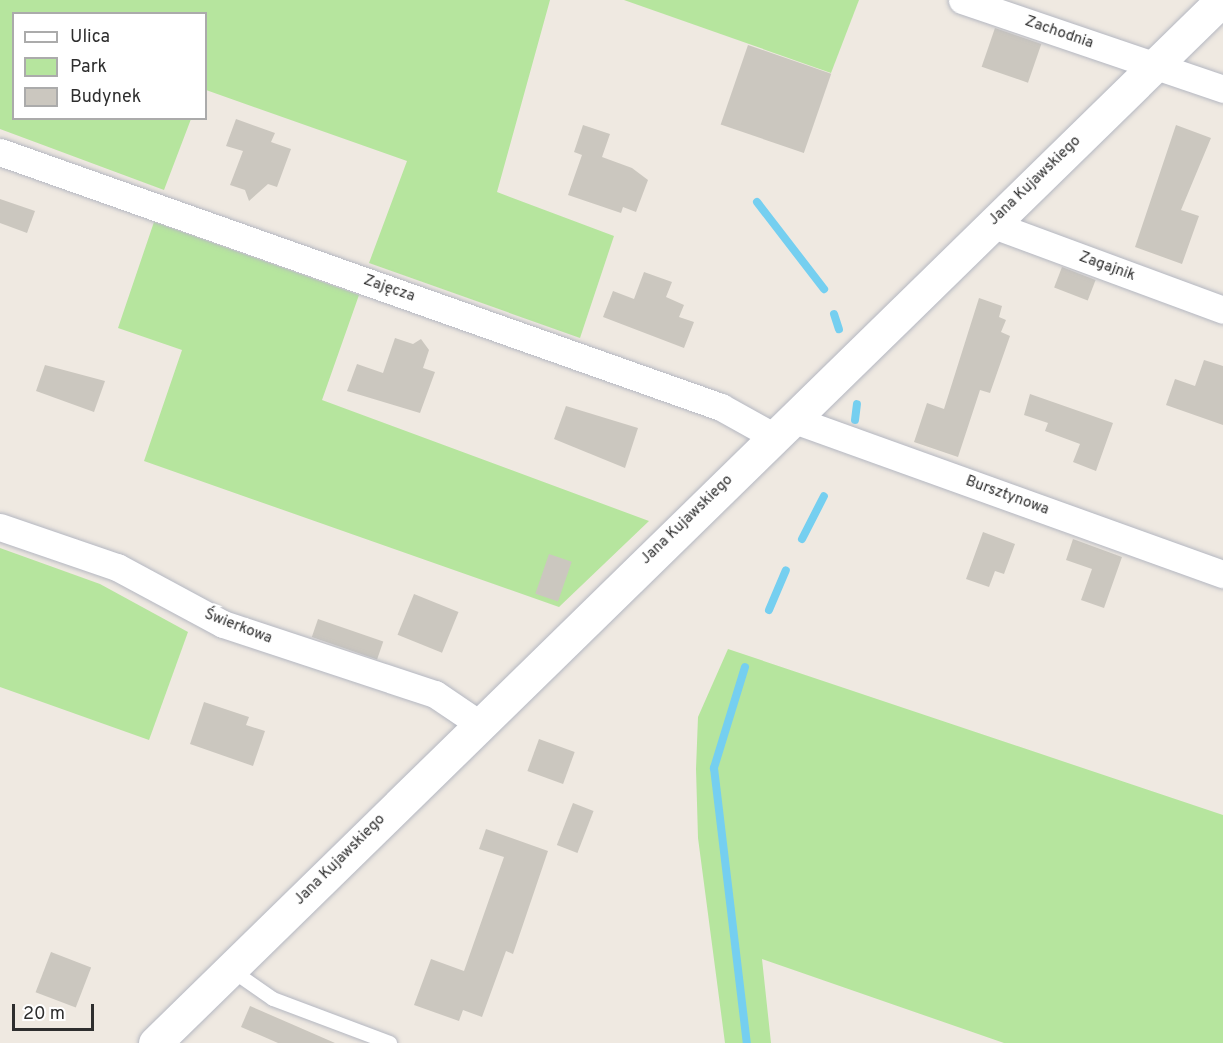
<!DOCTYPE html>
<html>
<head>
<meta charset="utf-8">
<style>
	body { margin:0 }
	#map { position:relative; width:1223px; height:1043px; overflow:hidden; background:#efe9e1; font-family:Overpass,sans-serif }
	div>[style] { position:absolute }
	[style*='--x'] { left:calc(var(--x)*1px); top:calc(var(--y)*1px); width:calc(var(--w)*1px); rotate:calc(var(--a)*1deg) }
	.green>* { inset:0; background:#b6e59e }
	.stream>* { height:8px; margin:-4px; padding:0 4px; transform-origin:4px; border-radius:4px; background:#75cff0 }
	.building>* { inset:0; background:#cbc7bf; transform-origin:0 0 }
	.roads { filter:drop-shadow(0 0 2px #b4b7c1) drop-shadow(0 0 2px #b4b7c1) }
	.service>* { height:14px; margin:-7px; padding:0 7px; transform-origin:7px; border-radius:7px; background:#fff }
	.minor>* { height:27px; margin:-13.5px; padding:0 13.5px; transform-origin:13.5px; border-radius:13.5px; background:#fff }
	.secondary>* { height:33px; margin:-16.5px; padding:0 16.5px; transform-origin:16.5px; border-radius:16.5px; background:#fff }
	span { translate:-50% -50%; white-space:nowrap; text-align:center; line-height:1.15; -webkit-text-stroke:5px #fff; paint-order:stroke }
	.street-label { font-size:15px; color:#2e2e2e }
	.legend { position:absolute; left:12px; top:12px; width:195px; height:108px; box-sizing:border-box; background:#fff; border:2px solid #ababab; margin:0; padding:8px 10px; list-style:none; font-size:18px; color:#2e2e2e }
	.legend li { display:flex; align-items:center; gap:12px; height:30px }
	.legend b { width:30px; border:2px solid #ababab }
	.scale { position:absolute; left:12px; top:1004px; width:82px; height:27px; box-sizing:border-box; border:3px solid #2e2e2e; border-top:0; padding-left:8px; font-size:18px; line-height:21px; white-space:nowrap; color:#2e2e2e; -webkit-text-stroke:4px #fff; paint-order:stroke }
</style>
</head>
<body>
<div id="map">
	<div class="green">
		<div style="clip-path:polygon(0 0,550px 0,497px 192px,614px 236px,580px 338px,369px 263px,407px 161px,206px 90px,206px 14px,14px 14px,14px 118px,191px 119px,164px 190px,0 129px)"></div>
		<div style="clip-path:polygon(624px 0,859px 0,831px 73px)"></div>
		<div style="clip-path:polygon(154px 222px,359px 295px,322px 400px,649px 521px,559px 607px,144px 461px,182px 350px,118px 328px)"></div>
		<div style="clip-path:polygon(0 548px,100px 584px,188px 632px,149px 740px,0 687px)"></div>
		<div style="clip-path:polygon(728px 649px,1223px 815px,1223px 1043px,1004px 1043px,762px 959px,771px 1043px,725px 1043px,698px 838px,696px 769px,698px 717px)"></div>
	</div>
	<div class="stream">
		<div style="--x:757;--y:202;--w:110;--a:52.4"></div>
		<div style="--x:834;--y:314;--w:16;--a:72"></div>
		<div style="--x:855;--y:420;--w:16;--a:-83"></div>
		<div style="--x:802;--y:539;--w:48;--a:-62.9"></div>
		<div style="--x:769;--y:610;--w:43;--a:-67"></div>
		<div style="--x:745;--y:667;--w:106;--a:107.1"></div>
		<div style="--x:714;--y:768;--w:277;--a:83.2"></div>
	</div>
	<div class="building">
		<div style="left:995px;top:28px;width:49px;height:41px;rotate:19deg"></div>
		<div style="left:748px;top:45px;width:88px;height:84px;rotate:19deg"></div>
		<div style="clip-path:polygon(236px 119px,275px 133px,271px 142px,291px 149px,277px 187px,268px 184px,249px 201px,245px 190px,230px 185px,243px 151px,226px 146px)"></div>
		<div style="clip-path:polygon(583px 125px,610px 134px,602px 157px,632px 168px,648px 180px,636px 212px,623px 207px,621px 213px,568px 195px,582px 155px,574px 152px)"></div>
		<div style="clip-path:polygon(1176px 125px,1211px 138px,1181px 210px,1199px 216px,1182px 264px,1135px 247px)"></div>
		<div style="clip-path:polygon(0 199px,35px 211px,27px 233px,0 223px)"></div>
		<div style="left:1062px;top:267px;width:36px;height:22px;rotate:21deg"></div>
		<div style="clip-path:polygon(644px 272px,672px 282px,666px 297px,684px 305px,679px 317px,694px 322px,684px 348px,603px 317px,613px 291px,634px 299px)"></div>
		<div style="clip-path:polygon(979px 298px,1002px 306px,999px 317px,1006px 320px,1001px 332px,1010px 336px,990px 393px,980px 390px,958px 457px,914px 442px,927px 403px,944px 409px)"></div>
		<div style="clip-path:polygon(395px 338px,413px 344px,421px 339px,429px 350px,423px 368px,435px 372px,420px 413px,347px 391px,357px 364px,383px 373px)"></div>
		<div style="clip-path:polygon(1204px 360px,1223px 366px,1223px 425px,1166px 405px,1175px 379px,1195px 386px)"></div>
		<div style="clip-path:polygon(45px 365px,105px 381px,94px 412px,36px 391px)"></div>
		<div style="clip-path:polygon(1030px 394px,1113px 423px,1096px 471px,1073px 462px,1080px 444px,1045px 431px,1048px 423px,1024px 415px)"></div>
		<div style="clip-path:polygon(566px 406px,638px 428px,625px 468px,554px 439px)"></div>
		<div style="clip-path:polygon(983px 532px,1015px 544px,1004px 574px,995px 571px,989px 587px,966px 579px)"></div>
		<div style="clip-path:polygon(1073px 539px,1122px 557px,1104px 608px,1081px 600px,1092px 569px,1066px 560px)"></div>
		<div style="left:549px;top:554px;width:24px;height:42px;rotate:19deg"></div>
		<div style="left:414px;top:594px;width:48px;height:44px;rotate:22deg"></div>
		<div style="left:318px;top:619px;width:69px;height:19px;rotate:19deg"></div>
		<div style="clip-path:polygon(204px 702px,249px 717px,246px 725px,265px 731px,253px 766px,190px 744px)"></div>
		<div style="left:539px;top:739px;width:38px;height:34px;rotate:20deg"></div>
		<div style="left:573px;top:803px;width:22px;height:45px;rotate:21deg"></div>
		<div style="clip-path:polygon(486px 829px,548px 851px,513px 954px,506px 951px,482px 1017px,463px 1010px,459px 1021px,414px 1005px,431px 959px,464px 971px,504px 857px,479px 849px)"></div>
		<div style="left:51px;top:952px;width:43px;height:43px;rotate:21deg"></div>
		<div style="clip-path:polygon(250px 1006px,335px 1043px,278px 1043px,241px 1027px)"></div>
	</div>
	<div class="roads">
		<div class="service">
			<div style="--x:230;--y:969;--w:52;--a:34.9"></div>
			<div style="--x:273;--y:999;--w:125;--a:20.6"></div>
		</div>
		<div class="minor">
			<div style="--x:962;--y:0;--w:276;--a:18.8"></div>
			<div style="--x:0;--y:152;--w:765;--a:19.48"></div>
			<div style="--x:721;--y:407;--w:60;--a:29.1"></div>
			<div style="--x:991;--y:224;--w:247;--a:20.3"></div>
			<div style="--x:792;--y:419;--w:458;--a:19.8"></div>
			<div style="--x:0;--y:527;--w:124;--a:18.9"></div>
			<div style="--x:117;--y:567;--w:120;--a:28.3"></div>
			<div style="--x:223;--y:624;--w:223;--a:18.3"></div>
			<div style="--x:435;--y:694;--w:52;--a:34"></div>
		</div>
		<div class="secondary">
			<div style="--x:155;--y:1043;--w:1492;--a:-44.35"></div>
		</div>
	</div>
	<div class="street-label">
		<span style="left:1059px;top:33px;rotate:19deg">Zachodnia</span>
		<span style="left:1035px;top:181px;rotate:-44deg">Jana Kujawskiego</span>
		<span style="left:1107px;top:267px;rotate:20deg">Zagajnik</span>
		<span style="left:389px;top:289px;rotate:19deg">Zajęcza</span>
		<span style="left:1007px;top:496px;rotate:20deg">Bursztynowa</span>
		<span style="left:687px;top:520px;rotate:-44deg">Jana Kujawskiego</span>
		<span style="left:238px;top:627px;rotate:21deg">Świerkowa</span>
		<span style="left:340px;top:860px;rotate:-45deg">Jana Kujawskiego</span>
	</div>
	<ul class="legend">
	<li><b style="height:8px;background:#fff"></b>Ulica</li>
	<li><b style="height:16px;background:#b6e59e"></b>Park</li>
	<li><b style="height:16px;background:#cbc7bf"></b>Budynek</li>
	</ul>
	<div class="scale">20 m</div>
</div>
</body>
</html>
